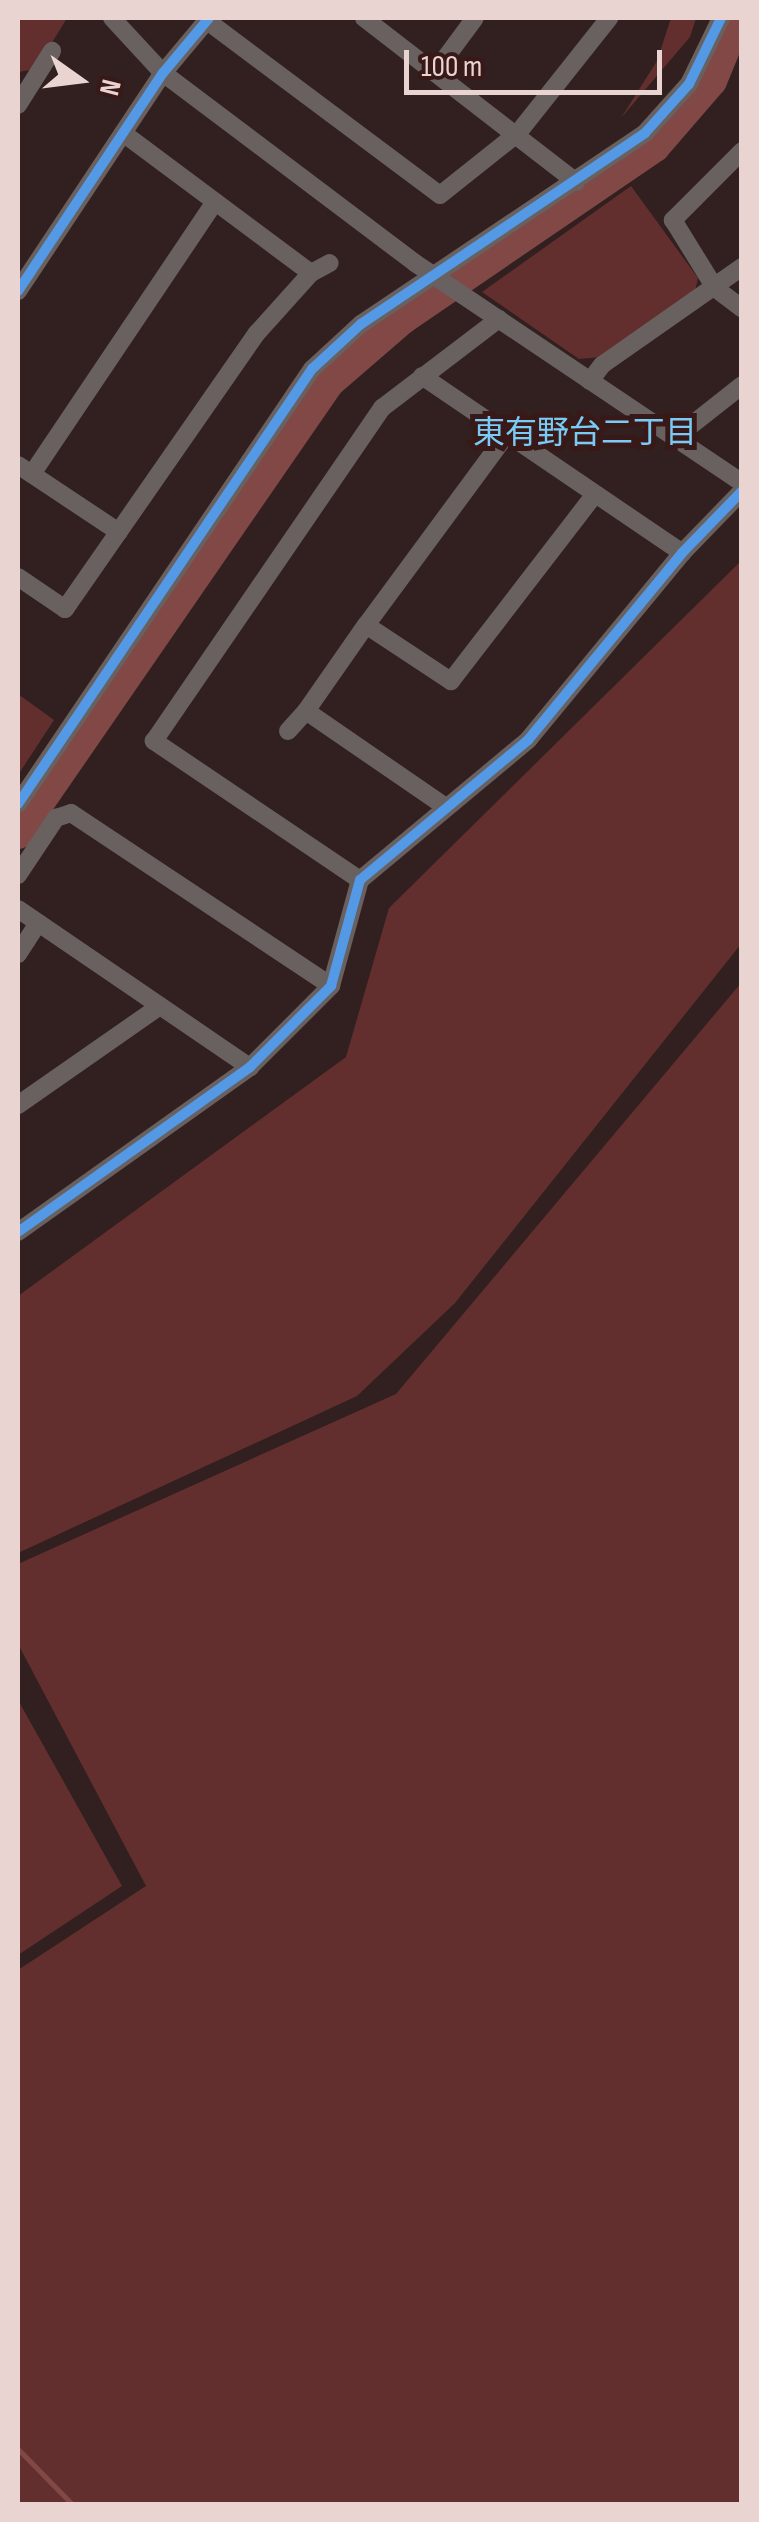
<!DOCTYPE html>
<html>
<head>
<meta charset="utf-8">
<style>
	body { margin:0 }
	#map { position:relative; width:759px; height:2522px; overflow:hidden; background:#31201f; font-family:"Sofia Sans Condensed","Noto Sans JP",sans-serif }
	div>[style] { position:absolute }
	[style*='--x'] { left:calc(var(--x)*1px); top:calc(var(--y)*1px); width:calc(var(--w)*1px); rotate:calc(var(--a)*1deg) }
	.green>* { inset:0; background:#622f2e }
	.stream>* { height:5px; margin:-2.5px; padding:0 2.5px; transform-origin:2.5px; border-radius:2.5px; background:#824846 }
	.river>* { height:30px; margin:-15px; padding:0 15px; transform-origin:15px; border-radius:15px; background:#824846 }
	.minor>* { height:18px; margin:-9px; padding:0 9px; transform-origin:9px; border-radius:9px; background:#686160 }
	.cycleway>* { height:10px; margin:-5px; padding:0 5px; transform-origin:5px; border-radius:5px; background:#5399e6 }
	span { translate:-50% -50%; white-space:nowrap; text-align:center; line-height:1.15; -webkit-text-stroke:10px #381918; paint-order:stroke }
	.neighbourhood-label { font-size:32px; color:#79cbf5 }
	.frame { position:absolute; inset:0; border:20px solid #ead4d2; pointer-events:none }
	.north { position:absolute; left:30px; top:30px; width:100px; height:100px; -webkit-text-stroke:8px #381918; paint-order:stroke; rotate:104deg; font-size:28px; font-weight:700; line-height:40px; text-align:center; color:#ead4d2 }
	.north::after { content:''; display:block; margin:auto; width:35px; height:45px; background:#ead4d2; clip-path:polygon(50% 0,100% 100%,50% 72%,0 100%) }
	.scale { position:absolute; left:404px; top:50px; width:258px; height:45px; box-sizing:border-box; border:5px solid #ead4d2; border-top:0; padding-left:12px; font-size:30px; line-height:35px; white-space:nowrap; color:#ead4d2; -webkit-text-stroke:8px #381918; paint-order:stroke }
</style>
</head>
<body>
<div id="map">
	<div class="green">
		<div style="clip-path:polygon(18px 18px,67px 18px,36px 69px,18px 72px)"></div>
		<div style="clip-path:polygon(671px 18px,696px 18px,690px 37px,621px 118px,657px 61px)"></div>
		<div style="clip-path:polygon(631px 186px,698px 278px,695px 291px,601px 357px,579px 359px,482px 292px)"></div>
		<div style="clip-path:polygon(741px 561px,741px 944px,455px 1303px,357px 1396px,18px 1553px,18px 1296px,346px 1057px,389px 908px)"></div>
		<div style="clip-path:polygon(18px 694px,54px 720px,18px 775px)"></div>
		<div style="clip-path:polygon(741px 983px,741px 2504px,18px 2504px,18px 1970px,146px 1886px,18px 1644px,18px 1564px,396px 1394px)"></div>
		<div style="clip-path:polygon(18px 1700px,122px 1886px,18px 1955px)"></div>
	</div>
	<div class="stream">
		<div style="--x:18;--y:2449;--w:77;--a:45.5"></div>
	</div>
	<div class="river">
		<div style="--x:18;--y:834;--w:548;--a:-55.41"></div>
		<div style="--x:329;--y:383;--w:98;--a:-40.9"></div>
		<div style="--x:403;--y:319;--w:305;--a:-34.3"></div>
		<div style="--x:655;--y:147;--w:87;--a:-49.2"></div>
		<div style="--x:712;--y:81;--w:68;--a:-67.6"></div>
	</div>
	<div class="minor">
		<div style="--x:112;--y:18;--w:75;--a:47.2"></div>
		<div style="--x:163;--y:73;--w:316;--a:37"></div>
		<div style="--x:415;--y:263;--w:394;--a:33.9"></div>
		<div style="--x:364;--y:18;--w:268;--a:37.7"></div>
		<div style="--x:206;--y:20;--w:292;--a:36.8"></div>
		<div style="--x:440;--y:195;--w:100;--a:-38.5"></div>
		<div style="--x:518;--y:133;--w:147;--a:-51.6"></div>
		<div style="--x:435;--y:72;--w:67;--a:-53.5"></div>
		<div style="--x:18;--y:105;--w:64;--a:-57.8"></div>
		<div style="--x:123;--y:133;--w:234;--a:36.7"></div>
		<div style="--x:742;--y:151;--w:98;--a:135"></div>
		<div style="--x:673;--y:220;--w:80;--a:58.3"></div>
		<div style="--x:715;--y:288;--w:34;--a:37"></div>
		<div style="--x:18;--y:291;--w:262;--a:-56.4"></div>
		<div style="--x:163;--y:73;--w:72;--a:-50.1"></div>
		<div style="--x:422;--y:376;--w:315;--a:34.2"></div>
		<div style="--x:590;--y:381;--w:20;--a:-53"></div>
		<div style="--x:602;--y:365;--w:171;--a:-35"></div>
		<div style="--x:507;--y:434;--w:237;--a:126.4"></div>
		<div style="--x:366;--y:625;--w:102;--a:33.4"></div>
		<div style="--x:451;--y:681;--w:236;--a:-52.4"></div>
		<div style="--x:675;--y:438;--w:85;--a:-38.3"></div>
		<div style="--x:18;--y:465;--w:121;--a:33.6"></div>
		<div style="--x:32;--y:474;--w:328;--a:-56.1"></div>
		<div style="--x:18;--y:577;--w:57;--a:34.2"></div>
		<div style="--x:65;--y:609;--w:336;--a:-55.2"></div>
		<div style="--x:257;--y:333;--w:81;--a:-48"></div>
		<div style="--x:311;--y:273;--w:21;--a:-28"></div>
		<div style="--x:366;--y:625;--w:105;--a:124.9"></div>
		<div style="--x:306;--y:711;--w:168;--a:34.5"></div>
		<div style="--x:288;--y:731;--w:27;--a:-48"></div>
		<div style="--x:18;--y:804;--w:525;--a:-55.95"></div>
		<div style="--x:312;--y:369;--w:67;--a:-42.6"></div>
		<div style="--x:361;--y:324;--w:342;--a:-33.9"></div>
		<div style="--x:645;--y:133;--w:66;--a:-48.1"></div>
		<div style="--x:689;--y:84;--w:73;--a:-64.1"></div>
		<div style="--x:18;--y:875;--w:69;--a:-56.3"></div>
		<div style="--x:56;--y:818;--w:16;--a:-18"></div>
		<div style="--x:71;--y:813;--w:312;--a:33.6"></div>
		<div style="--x:360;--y:880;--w:249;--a:-146"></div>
		<div style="--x:154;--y:741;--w:404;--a:-55.6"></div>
		<div style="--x:382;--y:408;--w:147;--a:-37.3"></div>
		<div style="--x:18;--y:909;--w:281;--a:34.3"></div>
		<div style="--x:18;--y:954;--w:37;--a:-57"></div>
		<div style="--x:18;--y:1105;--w:173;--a:-34.9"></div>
		<div style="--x:18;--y:1232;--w:285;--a:-35.4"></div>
		<div style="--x:250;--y:1067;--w:115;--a:-45"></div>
		<div style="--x:331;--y:986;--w:110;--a:-74.7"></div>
		<div style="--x:360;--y:880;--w:219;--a:-39.8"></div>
		<div style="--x:528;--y:740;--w:242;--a:-50.5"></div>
		<div style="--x:682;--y:553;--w:86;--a:-45.9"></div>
	</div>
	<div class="cycleway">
		<div style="--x:18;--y:291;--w:262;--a:-56.4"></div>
		<div style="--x:163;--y:73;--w:72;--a:-50.1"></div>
		<div style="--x:18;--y:804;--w:525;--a:-55.95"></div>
		<div style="--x:312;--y:369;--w:67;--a:-42.6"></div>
		<div style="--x:361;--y:324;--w:342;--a:-33.9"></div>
		<div style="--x:645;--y:133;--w:66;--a:-48.1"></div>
		<div style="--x:689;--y:84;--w:73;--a:-64.1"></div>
		<div style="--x:18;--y:1232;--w:285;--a:-35.4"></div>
		<div style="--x:250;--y:1067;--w:115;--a:-45"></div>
		<div style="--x:331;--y:986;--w:110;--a:-74.7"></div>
		<div style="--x:360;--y:880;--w:219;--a:-39.8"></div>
		<div style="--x:528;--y:740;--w:242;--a:-50.5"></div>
		<div style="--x:682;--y:553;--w:86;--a:-45.9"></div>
	</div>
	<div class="neighbourhood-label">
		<span style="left:585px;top:434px">東有野台二丁目</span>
	</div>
	<div class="frame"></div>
	<div class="north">N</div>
	<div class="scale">100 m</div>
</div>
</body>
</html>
